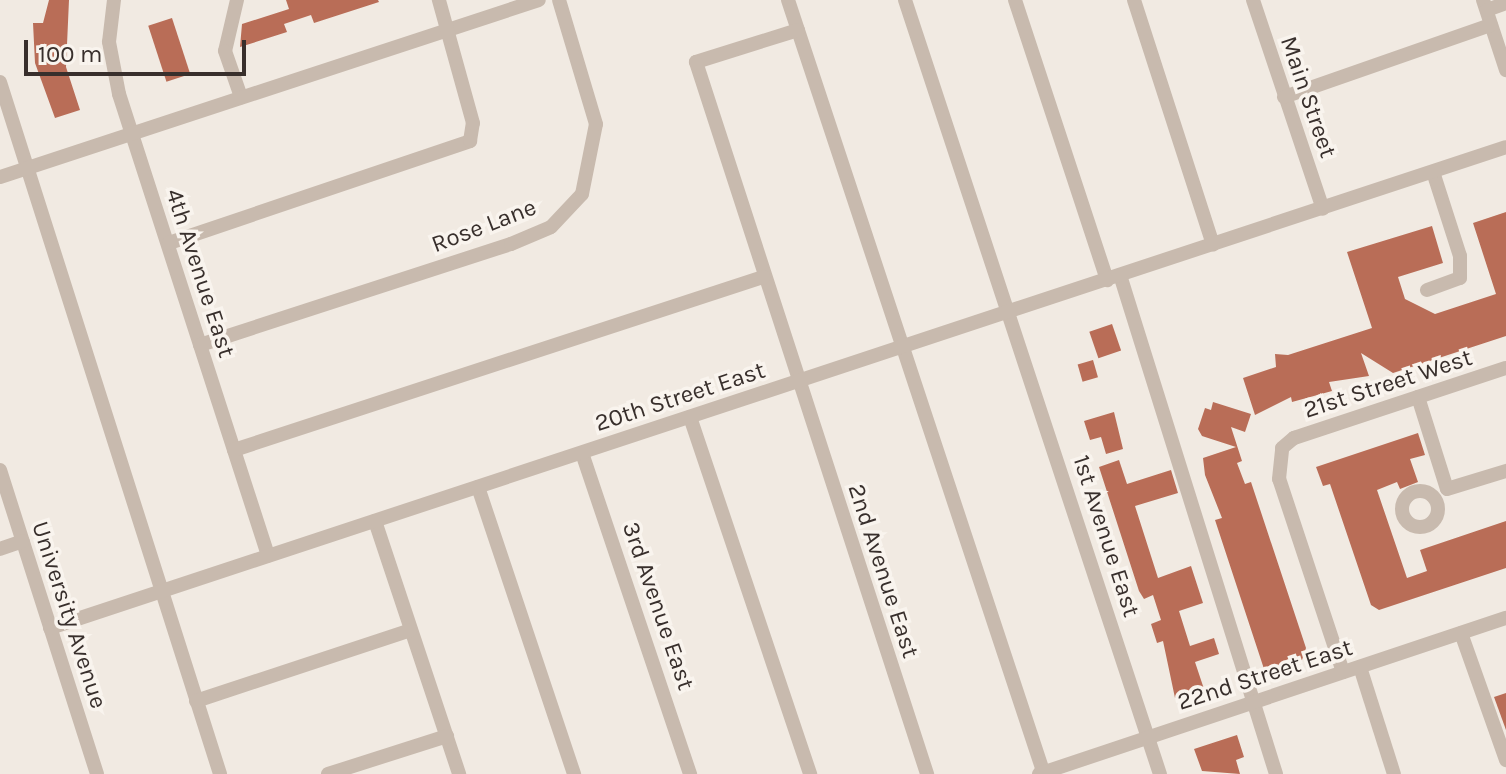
<!DOCTYPE html>
<html>
<head>
<meta charset="utf-8">
<style>
	body { margin:0 }
	#map { position:relative; width:1506px; height:774px; overflow:hidden; background:#f1eae2; font-family:Karla,sans-serif }
	div>[style] { position:absolute }
	[style*='--x'] { left:calc(var(--x)*1px); top:calc(var(--y)*1px); width:calc(var(--w)*1px); rotate:calc(var(--a)*1deg) }
	.building>* { inset:0; background:#b96d57; transform-origin:0 0 }
	.minor>* { height:14px; margin:-7px; padding:0 7px; transform-origin:7px; border-radius:7px; background:#c8baae }
	.minor>.ring { margin:-7px; padding:0; box-sizing:content-box; background:none; border:14px solid #c8baae; border-radius:50% }
	span { translate:-50% -50%; white-space:nowrap; text-align:center; line-height:1.15; -webkit-text-stroke:7px #f9f4ee; paint-order:stroke }
	.street-label { font-size:24px; color:#382f2c }
	.scale { position:absolute; left:24px; top:40px; width:222px; height:36px; box-sizing:border-box; border:4px solid #382f2c; border-top:0; padding-left:10px; font-size:24px; line-height:28px; white-space:nowrap; color:#382f2c; -webkit-text-stroke:6px #f9f4ee; paint-order:stroke }
</style>
</head>
<body>
<div id="map">
	<div class="building">
		<div style="clip-path:polygon(49px 0,69px 0,66px 67px,80px 110px,55px 118px,35px 63px,33px 23px,43px 23px)"></div>
		<div style="clip-path:polygon(286px 0,378px 0,379px 2px,314px 23px,311px 15px,284px 24px,287px 32px,240px 47px,242px 24px,289px 9px)"></div>
		<div style="left:172px;top:18px;width:59px;height:25px;rotate:72deg"></div>
		<div style="clip-path:polygon(1506px 212px,1506px 336px,1393px 373px,1361px 353px,1369px 376px,1329px 382px,1332px 391px,1292px 402px,1291px 397px,1255px 415px,1243px 378px,1276px 367px,1275px 354px,1288px 355px,1372px 328px,1347px 252px,1432px 226px,1443px 263px,1398px 277px,1405px 299px,1435px 314px,1496px 294px,1473px 223px)"></div>
		<div style="left:1112px;top:324px;width:28px;height:24px;rotate:71deg"></div>
		<div style="left:1093px;top:360px;width:18px;height:16px;rotate:74deg"></div>
		<div style="clip-path:polygon(1213px 402px,1251px 414px,1245px 432px,1231px 427px,1242px 461px,1237px 463px,1245px 484px,1251px 482px,1306px 648px,1302px 660px,1265px 672px,1215px 520px,1222px 518px,1205px 475px,1203px 458px,1236px 447px,1202px 436px,1198px 429px,1205px 408px,1211px 410px)"></div>
		<div style="clip-path:polygon(1114px 412px,1123px 449px,1106px 454px,1101px 437px,1090px 440px,1084px 421px)"></div>
		<div style="clip-path:polygon(1418px 433px,1425px 455px,1410px 459px,1418px 482px,1400px 489px,1397px 482px,1377px 490px,1407px 578px,1427px 571px,1420px 550px,1506px 521px,1506px 568px,1379px 610px,1371px 605px,1330px 484px,1323px 486px,1316px 467px)"></div>
		<div style="clip-path:polygon(1119px 460px,1127px 484px,1171px 470px,1178px 493px,1135px 506px,1158px 578px,1191px 566px,1203px 603px,1179px 611px,1190px 646px,1214px 638px,1219px 654px,1195px 662px,1204px 689px,1175px 698px,1163px 641px,1157px 643px,1151px 624px,1161px 620px,1153px 595px,1144px 599px,1139px 591px,1099px 467px)"></div>
		<div style="clip-path:polygon(1506px 693px,1506px 730px,1494px 697px)"></div>
		<div style="clip-path:polygon(1237px 735px,1244px 757px,1236px 760px,1240px 774px,1202px 771px,1194px 749px)"></div>
	</div>
	<div class="minor">
		<div style="--x:114;--y:0;--w:42;--a:96.8"></div>
		<div style="--x:109;--y:42;--w:53;--a:79.1"></div>
		<div style="--x:119;--y:94;--w:485;--a:72.1"></div>
		<div style="--x:237;--y:0;--w:52;--a:103.2"></div>
		<div style="--x:225;--y:51;--w:49;--a:70.8"></div>
		<div style="--x:788;--y:0;--w:815;--a:71.7"></div>
		<div style="--x:905;--y:0;--w:815;--a:71.77"></div>
		<div style="--x:1015;--y:0;--w:295;--a:71.8"></div>
		<div style="--x:1134;--y:0;--w:257;--a:72.1"></div>
		<div style="--x:1253;--y:0;--w:220;--a:71.5"></div>
		<div style="--x:1483;--y:0;--w:74;--a:71.8"></div>
		<div style="--x:1487;--y:10;--w:20;--a:-20"></div>
		<div style="--x:798;--y:30;--w:107;--a:162.6"></div>
		<div style="--x:696;--y:62;--w:749;--a:72.02"></div>
		<div style="--x:0;--y:82;--w:726;--a:72.36"></div>
		<div style="--x:1284;--y:97;--w:219;--a:-19.2"></div>
		<div style="--x:0;--y:177;--w:567;--a:-18.18"></div>
		<div style="--x:169;--y:243;--w:318;--a:-18.7"></div>
		<div style="--x:470;--y:141;--w:18;--a:-81"></div>
		<div style="--x:473;--y:123;--w:128;--a:-105.5"></div>
		<div style="--x:1120;--y:275;--w:523;--a:72.64"></div>
		<div style="--x:1427;--y:290;--w:35;--a:-20"></div>
		<div style="--x:1460;--y:278;--w:22;--a:-90"></div>
		<div style="--x:1460;--y:256;--w:88;--a:-107.8"></div>
		<div style="--x:200;--y:345;--w:327;--a:-18"></div>
		<div style="--x:511;--y:244;--w:43;--a:-23"></div>
		<div style="--x:551;--y:227;--w:45;--a:-46.8"></div>
		<div style="--x:582;--y:194;--w:71;--a:-78.7"></div>
		<div style="--x:596;--y:124;--w:129;--a:-106.6"></div>
		<div style="--x:1418;--y:397;--w:96;--a:72.5"></div>
		<div style="--x:1447;--y:489;--w:62;--a:-17"></div>
		<div style="--x:690;--y:417;--w:377;--a:71.4"></div>
		<div style="--x:234;--y:450;--w:557;--a:-18.11"></div>
		<div style="--x:582;--y:453;--w:339;--a:71.4"></div>
		<div style="--x:0;--y:470;--w:319;--a:72.3"></div>
		<div style="--x:478;--y:487;--w:303;--a:71.5"></div>
		<div class="ring" style="left:1402px;top:491px;width:22px;height:22px"></div>
		<div style="--x:375;--y:521;--w:267;--a:71.6"></div>
		<div style="--x:0;--y:549;--w:24;--a:-19"></div>
		<div style="--x:50;--y:628;--w:1533;--a:-18.28"></div>
		<div style="--x:1461;--y:633;--w:135;--a:70.5"></div>
		<div style="--x:1360;--y:667;--w:112;--a:72.4"></div>
		<div style="--x:1343;--y:672;--w:203;--a:-108.3"></div>
		<div style="--x:1279;--y:479;--w:31;--a:-84"></div>
		<div style="--x:1282;--y:448;--w:16;--a:-40"></div>
		<div style="--x:1294;--y:438;--w:223;--a:-18.3"></div>
		<div style="--x:196;--y:701;--w:226;--a:-18.3"></div>
		<div style="--x:328;--y:774;--w:125;--a:-17.7"></div>
		<div style="--x:1039;--y:774;--w:492;--a:-18.5"></div>
	</div>
	<div class="street-label">
		<span style="left:1308px;top:97px;rotate:71deg">Main Street</span>
		<span style="left:484px;top:226px;rotate:-21deg">Rose Lane</span>
		<span style="left:200px;top:273px;rotate:72deg">4th Avenue East</span>
		<span style="left:1388px;top:384px;rotate:-18deg">21st Street West</span>
		<span style="left:680px;top:397px;rotate:-18deg">20th Street East</span>
		<span style="left:1106px;top:536px;rotate:72deg">1st Avenue East</span>
		<span style="left:883px;top:571px;rotate:72deg">2nd Avenue East</span>
		<span style="left:658px;top:606px;rotate:71deg">3rd Avenue East</span>
		<span style="left:69px;top:615px;rotate:72deg">University Avenue</span>
		<span style="left:1265px;top:675px;rotate:-18deg">22nd Street East</span>
	</div>
	<div class="scale">100 m</div>
</div>
</body>
</html>
